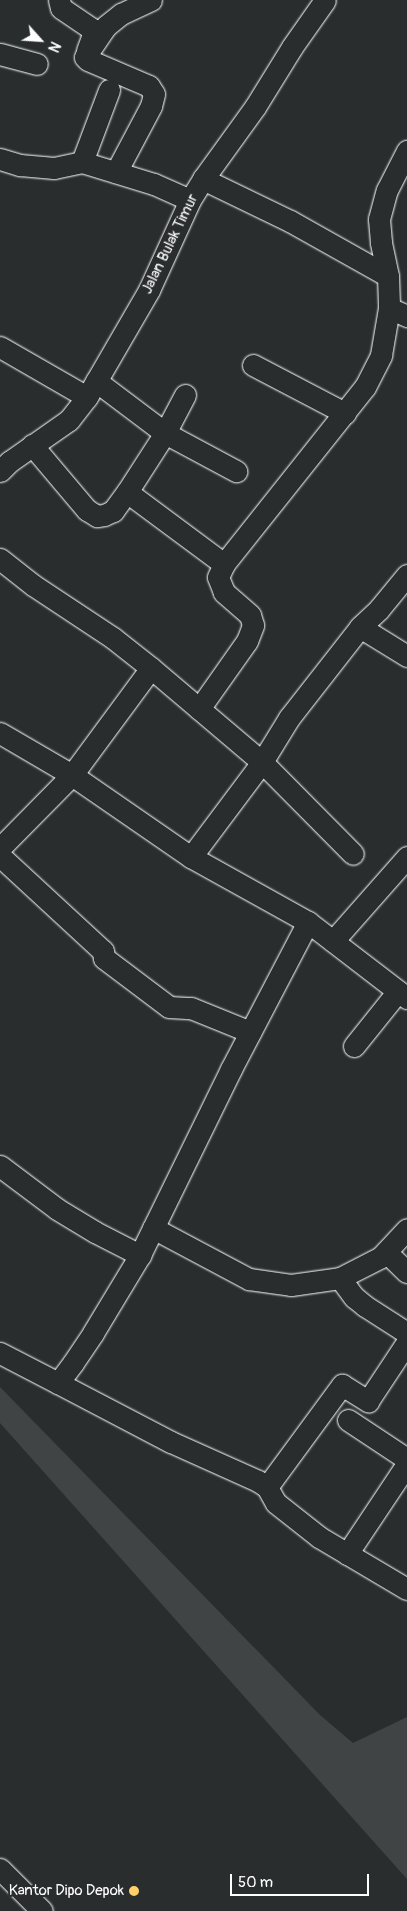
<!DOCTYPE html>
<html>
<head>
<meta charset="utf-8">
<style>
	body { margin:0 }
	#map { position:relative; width:407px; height:1911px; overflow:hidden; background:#2a2d2e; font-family:Pangolin,sans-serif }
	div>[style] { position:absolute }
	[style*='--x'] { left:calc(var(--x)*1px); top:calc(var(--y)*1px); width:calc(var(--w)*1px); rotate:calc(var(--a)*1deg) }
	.green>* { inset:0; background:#414445 }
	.roads { filter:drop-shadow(0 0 1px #fff) drop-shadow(0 0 1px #fff) }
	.minor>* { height:21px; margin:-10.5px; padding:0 10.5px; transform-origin:10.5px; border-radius:10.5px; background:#2a2d2e }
	.dots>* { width:14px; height:14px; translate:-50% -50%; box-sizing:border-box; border:2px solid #2a2d2e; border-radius:50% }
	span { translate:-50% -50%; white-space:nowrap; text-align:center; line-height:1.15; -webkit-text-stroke:4px #2a2d2e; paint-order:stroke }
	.street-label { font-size:15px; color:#fff }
	.poi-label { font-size:15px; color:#fff }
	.right { translate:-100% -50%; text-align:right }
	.north { position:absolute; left:15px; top:15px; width:50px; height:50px; -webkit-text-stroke:4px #2a2d2e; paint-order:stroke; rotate:116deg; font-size:14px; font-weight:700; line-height:20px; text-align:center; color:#fff }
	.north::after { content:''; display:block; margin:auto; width:18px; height:22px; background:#fff; clip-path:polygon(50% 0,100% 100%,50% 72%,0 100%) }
	.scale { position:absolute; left:230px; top:1874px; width:139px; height:22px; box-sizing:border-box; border:2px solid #fff; border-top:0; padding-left:6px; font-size:15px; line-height:18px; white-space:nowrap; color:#fff; -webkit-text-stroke:4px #2a2d2e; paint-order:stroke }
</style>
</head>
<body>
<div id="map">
	<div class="green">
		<div style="clip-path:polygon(0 1387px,320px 1715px,353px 1743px,407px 1717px,407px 1879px,0 1423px)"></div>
	</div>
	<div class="roads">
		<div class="minor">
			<div style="--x:59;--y:0;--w:8;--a:76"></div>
			<div style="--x:61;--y:8;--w:37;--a:34"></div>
			<div style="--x:92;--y:29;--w:8;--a:90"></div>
			<div style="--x:92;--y:37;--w:15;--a:110"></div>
			<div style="--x:0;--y:54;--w:38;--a:15"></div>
			<div style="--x:85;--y:57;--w:4;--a:45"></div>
			<div style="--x:88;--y:60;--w:66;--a:23.1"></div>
			<div style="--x:149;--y:86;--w:9;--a:58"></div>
			<div style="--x:154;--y:94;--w:12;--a:104"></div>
			<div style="--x:151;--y:106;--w:75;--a:117.9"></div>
			<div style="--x:85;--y:57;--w:37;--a:-56"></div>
			<div style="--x:106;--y:26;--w:19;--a:-39"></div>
			<div style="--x:121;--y:14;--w:33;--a:-25"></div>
			<div style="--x:0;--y:159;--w:21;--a:17"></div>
			<div style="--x:20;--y:165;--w:34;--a:5"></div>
			<div style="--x:54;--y:168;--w:29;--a:-12"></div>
			<div style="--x:82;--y:162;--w:75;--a:17"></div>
			<div style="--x:154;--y:184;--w:39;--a:24"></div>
			<div style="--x:82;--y:162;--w:77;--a:-69.4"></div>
			<div style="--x:203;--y:179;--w:97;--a:25.8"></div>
			<div style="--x:290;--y:221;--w:112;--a:29.3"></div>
			<div style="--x:388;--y:276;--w:32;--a:88"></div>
			<div style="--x:389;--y:308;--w:20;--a:24"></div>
			<div style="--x:388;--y:276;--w:35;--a:-102"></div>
			<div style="--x:381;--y:242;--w:23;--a:-95"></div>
			<div style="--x:379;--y:219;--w:30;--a:-75"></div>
			<div style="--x:387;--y:190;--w:44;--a:-62.9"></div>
			<div style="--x:0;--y:347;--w:100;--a:29.9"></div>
			<div style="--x:253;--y:365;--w:104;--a:27.6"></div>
			<div style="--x:96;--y:381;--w:86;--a:37"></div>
			<div style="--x:165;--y:433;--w:81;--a:28.2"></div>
			<div style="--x:32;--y:445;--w:85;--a:49.8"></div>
			<div style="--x:87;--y:510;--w:12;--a:31"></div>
			<div style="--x:97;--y:516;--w:7;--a:-8"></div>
			<div style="--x:104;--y:515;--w:10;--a:-24"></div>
			<div style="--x:113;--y:511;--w:24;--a:-54"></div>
			<div style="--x:127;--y:492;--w:70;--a:-57.2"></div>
			<div style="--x:165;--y:433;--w:43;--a:-62.2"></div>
			<div style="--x:0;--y:471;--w:13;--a:-45"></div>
			<div style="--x:9;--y:462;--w:73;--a:-35"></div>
			<div style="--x:69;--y:420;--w:29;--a:-52"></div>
			<div style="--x:87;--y:397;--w:124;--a:-59.9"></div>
			<div style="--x:149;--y:290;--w:99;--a:-65.5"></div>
			<div style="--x:190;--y:200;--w:25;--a:-58"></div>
			<div style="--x:203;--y:179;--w:89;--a:-54.2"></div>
			<div style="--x:255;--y:107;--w:70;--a:-58.3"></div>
			<div style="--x:292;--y:47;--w:57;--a:-54.9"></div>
			<div style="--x:127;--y:492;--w:121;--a:36.6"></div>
			<div style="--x:0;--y:559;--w:42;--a:38.2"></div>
			<div style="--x:33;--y:585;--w:96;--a:33.5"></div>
			<div style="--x:113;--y:638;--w:48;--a:38.3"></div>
			<div style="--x:151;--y:668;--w:145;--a:40.3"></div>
			<div style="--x:262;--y:762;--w:129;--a:45.3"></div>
			<div style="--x:360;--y:627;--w:55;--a:31.7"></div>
			<div style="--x:199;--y:709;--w:83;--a:-54.8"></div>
			<div style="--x:247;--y:641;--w:17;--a:-69"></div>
			<div style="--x:253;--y:625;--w:10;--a:-107"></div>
			<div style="--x:250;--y:615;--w:35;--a:-139"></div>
			<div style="--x:224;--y:592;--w:16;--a:-112"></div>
			<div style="--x:218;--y:577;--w:14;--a:-65"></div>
			<div style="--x:224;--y:564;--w:226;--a:-51.5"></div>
			<div style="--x:365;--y:387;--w:36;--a:-63"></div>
			<div style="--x:381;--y:355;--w:48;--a:-80.3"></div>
			<div style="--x:0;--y:733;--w:83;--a:30.3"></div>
			<div style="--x:72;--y:775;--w:145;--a:34.6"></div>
			<div style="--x:191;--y:857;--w:134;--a:29.1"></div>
			<div style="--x:308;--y:922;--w:125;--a:37.5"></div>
			<div style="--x:0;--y:848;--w:103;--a:-45.4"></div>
			<div style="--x:72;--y:775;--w:133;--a:-53.6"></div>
			<div style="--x:0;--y:856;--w:140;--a:42.7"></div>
			<div style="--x:103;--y:951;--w:7;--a:82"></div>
			<div style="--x:104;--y:958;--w:81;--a:37"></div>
			<div style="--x:169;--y:1007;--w:22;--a:3"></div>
			<div style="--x:191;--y:1008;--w:64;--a:22.1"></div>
			<div style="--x:191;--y:857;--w:119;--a:-53.2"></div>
			<div style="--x:262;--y:762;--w:52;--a:-58.5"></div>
			<div style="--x:289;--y:718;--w:115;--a:-52"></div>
			<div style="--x:360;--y:627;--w:26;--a:-43"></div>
			<div style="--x:379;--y:609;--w:44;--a:-50.5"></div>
			<div style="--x:333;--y:941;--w:112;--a:-48.6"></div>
			<div style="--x:354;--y:1046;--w:70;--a:-51.3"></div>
			<div style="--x:0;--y:1166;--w:71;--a:37"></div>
			<div style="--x:57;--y:1209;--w:44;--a:31.2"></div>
			<div style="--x:95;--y:1232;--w:51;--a:27.1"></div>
			<div style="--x:153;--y:1228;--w:109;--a:28"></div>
			<div style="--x:249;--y:1279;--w:42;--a:8.1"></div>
			<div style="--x:291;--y:1285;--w:49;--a:-8.1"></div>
			<div style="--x:340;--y:1278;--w:46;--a:-27.1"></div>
			<div style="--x:381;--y:1257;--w:38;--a:-47"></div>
			<div style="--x:386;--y:1252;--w:29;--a:44"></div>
			<div style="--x:340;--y:1278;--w:24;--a:54"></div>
			<div style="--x:354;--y:1297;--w:14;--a:39"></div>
			<div style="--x:365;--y:1306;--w:50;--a:32.7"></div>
			<div style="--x:0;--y:1353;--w:65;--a:27.3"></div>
			<div style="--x:58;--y:1383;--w:25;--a:-53"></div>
			<div style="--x:73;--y:1363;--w:36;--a:-56"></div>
			<div style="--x:93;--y:1333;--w:91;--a:-58.9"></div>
			<div style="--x:140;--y:1255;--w:207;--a:-63.9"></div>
			<div style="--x:231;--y:1069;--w:166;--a:-62.4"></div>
			<div style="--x:58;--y:1383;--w:127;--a:27.6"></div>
			<div style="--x:171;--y:1442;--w:95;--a:24.1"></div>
			<div style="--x:258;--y:1481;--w:11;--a:34"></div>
			<div style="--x:267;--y:1487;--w:18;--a:61"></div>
			<div style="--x:276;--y:1503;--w:55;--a:38.3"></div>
			<div style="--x:319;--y:1537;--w:102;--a:30.6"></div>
			<div style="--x:348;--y:1420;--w:71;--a:33.5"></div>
			<div style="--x:267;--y:1487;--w:127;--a:-53.7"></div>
			<div style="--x:342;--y:1385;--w:31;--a:32"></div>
			<div style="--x:368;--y:1401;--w:71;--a:-56.5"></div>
			<div style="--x:347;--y:1554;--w:108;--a:-56.3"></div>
			<div style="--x:0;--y:1869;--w:59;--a:45"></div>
		</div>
	</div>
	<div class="dots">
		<div style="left:134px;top:1891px;background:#ffd166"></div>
	</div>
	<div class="street-label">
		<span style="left:170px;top:244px;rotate:-64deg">Jalan Bulak Timur</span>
	</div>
	<div class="poi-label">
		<span class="right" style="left:124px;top:1891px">Kantor Dipo Depok</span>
	</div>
	<div class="north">N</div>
	<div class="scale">50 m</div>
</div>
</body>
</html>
